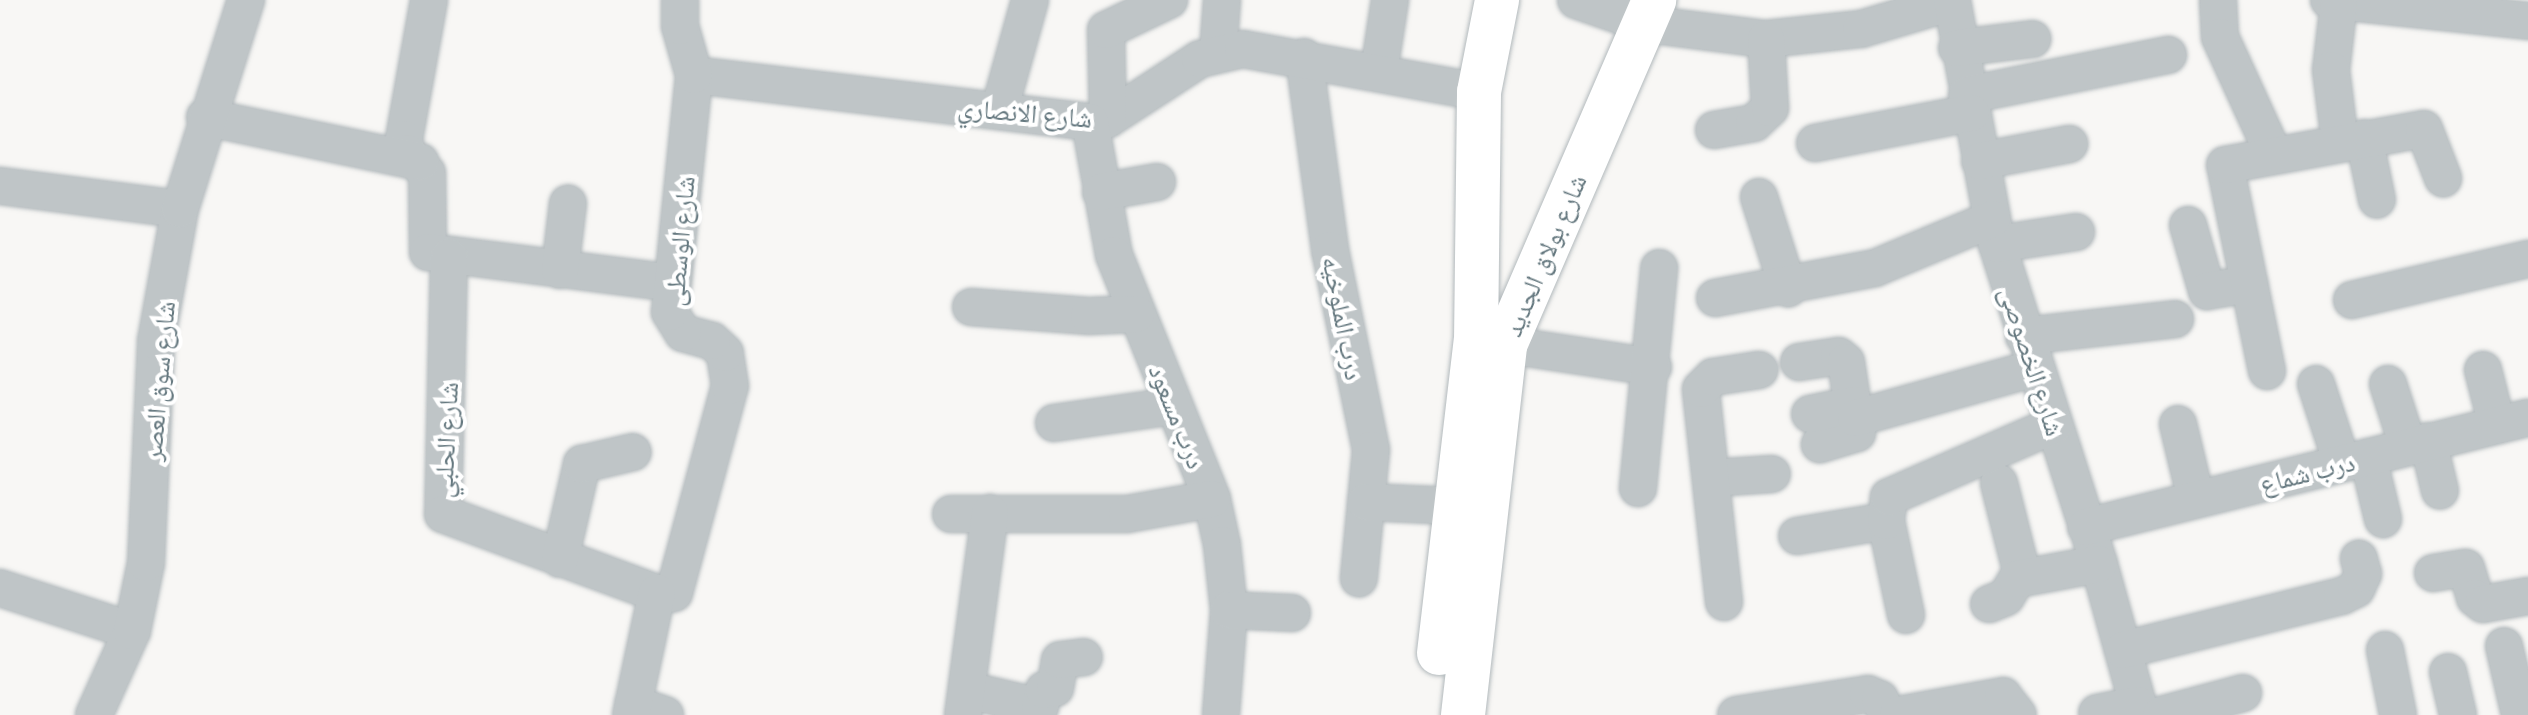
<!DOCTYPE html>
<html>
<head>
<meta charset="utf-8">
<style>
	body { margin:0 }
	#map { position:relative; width:2528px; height:715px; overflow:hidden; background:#f8f7f5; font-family:"Exo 2","Noto Naskh Arabic",sans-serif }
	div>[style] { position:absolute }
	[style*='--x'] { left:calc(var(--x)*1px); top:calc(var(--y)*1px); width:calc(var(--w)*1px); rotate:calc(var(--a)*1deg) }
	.roads { filter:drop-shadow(0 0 2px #b2b9bc) drop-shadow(0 0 2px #b2b9bc) }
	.street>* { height:36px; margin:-18px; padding:0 18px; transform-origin:18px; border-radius:18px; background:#bfc5c7 }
	.secondary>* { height:44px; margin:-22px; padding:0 22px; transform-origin:22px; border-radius:22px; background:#fff }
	span { translate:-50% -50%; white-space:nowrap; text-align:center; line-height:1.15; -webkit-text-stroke:8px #fff; paint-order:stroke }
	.street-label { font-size:26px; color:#65787f }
</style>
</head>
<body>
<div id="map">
	<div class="roads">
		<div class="street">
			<div style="--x:429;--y:0;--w:141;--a:100.2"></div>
			<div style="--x:404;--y:139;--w:14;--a:78"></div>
			<div style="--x:407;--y:153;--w:28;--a:45"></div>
			<div style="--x:427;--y:173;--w:79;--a:89.3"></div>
			<div style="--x:428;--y:252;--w:246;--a:7.2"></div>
			<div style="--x:1576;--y:0;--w:73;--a:19.2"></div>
			<div style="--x:1645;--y:24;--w:122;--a:7.1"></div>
			<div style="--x:1766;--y:39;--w:96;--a:-6"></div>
			<div style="--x:1861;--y:29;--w:95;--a:-16.5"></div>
			<div style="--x:1952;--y:0;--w:248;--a:79.6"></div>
			<div style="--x:1997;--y:244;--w:336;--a:72.3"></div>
			<div style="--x:2099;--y:564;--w:157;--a:74.5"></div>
			<div style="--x:2218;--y:0;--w:37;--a:87"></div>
			<div style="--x:2220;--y:37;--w:128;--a:65.4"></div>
			<div style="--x:2329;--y:0;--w:200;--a:6"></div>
			<div style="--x:2339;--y:2;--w:68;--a:96.7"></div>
			<div style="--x:2331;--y:70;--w:73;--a:82.9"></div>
			<div style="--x:1957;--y:48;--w:76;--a:-6.8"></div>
			<div style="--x:1218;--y:53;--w:53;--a:-85.7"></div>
			<div style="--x:1304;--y:57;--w:195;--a:82.3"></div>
			<div style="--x:1330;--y:250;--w:204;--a:78.4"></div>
			<div style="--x:1371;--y:450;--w:129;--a:95.4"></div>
			<div style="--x:1379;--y:71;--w:72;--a:-81.2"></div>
			<div style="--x:694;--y:75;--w:399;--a:6.8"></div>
			<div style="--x:1090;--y:122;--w:18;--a:-9"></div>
			<div style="--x:1108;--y:119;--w:110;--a:-33.1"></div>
			<div style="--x:1200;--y:59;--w:44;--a:-13.1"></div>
			<div style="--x:1243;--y:49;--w:240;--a:10.3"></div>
			<div style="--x:1967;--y:95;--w:205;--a:-11.3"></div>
			<div style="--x:999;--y:111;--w:115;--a:-74.4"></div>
			<div style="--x:205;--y:117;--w:220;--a:11.8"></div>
			<div style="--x:1108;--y:119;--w:89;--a:-91.3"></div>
			<div style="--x:1106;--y:30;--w:70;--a:-25.5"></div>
			<div style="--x:1090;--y:122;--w:135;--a:79.8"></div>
			<div style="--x:1114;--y:255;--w:263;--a:68.1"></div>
			<div style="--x:1212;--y:499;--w:47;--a:77.7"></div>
			<div style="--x:1222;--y:545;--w:65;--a:83.9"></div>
			<div style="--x:1229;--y:610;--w:105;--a:94.4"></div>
			<div style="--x:1714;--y:130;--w:41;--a:-9.9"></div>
			<div style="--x:1754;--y:123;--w:22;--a:-43"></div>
			<div style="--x:1770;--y:108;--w:69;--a:-93.3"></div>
			<div style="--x:2364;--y:138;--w:63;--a:78.2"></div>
			<div style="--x:1815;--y:143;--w:159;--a:-10.9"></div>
			<div style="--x:1980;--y:161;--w:91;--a:-10.8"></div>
			<div style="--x:0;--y:186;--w:181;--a:7.3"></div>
			<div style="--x:1101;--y:192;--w:57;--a:-10.1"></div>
			<div style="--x:1759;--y:197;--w:96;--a:72.3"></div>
			<div style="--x:2188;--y:225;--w:69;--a:73.9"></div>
			<div style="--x:2207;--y:291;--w:43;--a:-9.5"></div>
			<div style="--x:1997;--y:244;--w:80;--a:-8.6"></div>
			<div style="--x:449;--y:257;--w:257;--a:91.3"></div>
			<div style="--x:443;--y:514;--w:233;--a:20.3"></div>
			<div style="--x:662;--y:595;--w:12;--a:-9"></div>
			<div style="--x:674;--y:593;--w:214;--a:-74.9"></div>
			<div style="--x:730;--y:386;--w:33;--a:-99"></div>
			<div style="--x:725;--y:353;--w:18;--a:-137"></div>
			<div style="--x:712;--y:341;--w:30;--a:-165"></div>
			<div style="--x:683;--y:333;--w:25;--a:-122"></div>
			<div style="--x:670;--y:312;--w:238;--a:-84.2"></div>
			<div style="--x:694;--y:75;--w:51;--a:-105.9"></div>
			<div style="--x:680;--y:26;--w:26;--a:-90"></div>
			<div style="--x:560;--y:270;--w:67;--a:-83.2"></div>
			<div style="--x:1715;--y:298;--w:163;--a:-10.6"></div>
			<div style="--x:1875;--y:268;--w:127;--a:-22.7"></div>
			<div style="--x:2352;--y:300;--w:181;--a:-13.1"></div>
			<div style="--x:971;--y:307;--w:118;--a:4.4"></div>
			<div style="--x:1089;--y:316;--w:47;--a:-2.4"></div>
			<div style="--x:2024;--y:336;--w:152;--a:-6.4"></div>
			<div style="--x:1481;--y:341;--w:174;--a:8.6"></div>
			<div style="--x:1799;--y:362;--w:40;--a:-8.5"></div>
			<div style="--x:1839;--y:356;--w:9;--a:41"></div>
			<div style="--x:1846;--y:362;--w:72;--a:81.2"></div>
			<div style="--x:1857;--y:433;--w:39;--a:163"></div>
			<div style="--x:2483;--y:370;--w:57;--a:75.7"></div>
			<div style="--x:2267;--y:371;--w:210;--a:-101.5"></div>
			<div style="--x:2225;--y:165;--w:202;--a:-10.3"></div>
			<div style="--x:2424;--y:129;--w:53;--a:68.8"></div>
			<div style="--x:2316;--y:384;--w:83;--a:71.8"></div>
			<div style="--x:2388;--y:384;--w:65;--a:72.1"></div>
			<div style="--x:1810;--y:414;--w:45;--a:-11.6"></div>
			<div style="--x:1856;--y:418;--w:186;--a:-15.6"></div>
			<div style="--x:1054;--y:423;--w:121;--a:-8.1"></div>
			<div style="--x:2178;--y:424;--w:77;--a:76.5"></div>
			<div style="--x:2428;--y:441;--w:51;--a:76.5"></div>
			<div style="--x:2368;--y:457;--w:64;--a:76.4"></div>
			<div style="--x:1711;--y:478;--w:61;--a:-3.8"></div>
			<div style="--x:1999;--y:483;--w:98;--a:75.8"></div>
			<div style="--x:1638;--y:488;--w:221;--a:-84.5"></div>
			<div style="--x:1366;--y:502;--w:89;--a:2.6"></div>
			<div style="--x:951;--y:514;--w:176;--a:0"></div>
			<div style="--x:1127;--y:514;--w:86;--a:-10"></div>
			<div style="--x:2086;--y:527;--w:455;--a:-13.9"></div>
			<div style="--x:1797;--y:536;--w:90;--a:-9.6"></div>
			<div style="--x:560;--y:559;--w:98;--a:-77"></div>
			<div style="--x:582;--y:464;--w:52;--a:-13.2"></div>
			<div style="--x:2433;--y:573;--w:33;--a:-9"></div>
			<div style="--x:2466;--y:568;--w:31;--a:73"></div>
			<div style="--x:2475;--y:598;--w:10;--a:37"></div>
			<div style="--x:2483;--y:604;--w:46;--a:-10.1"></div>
			<div style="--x:0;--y:588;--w:139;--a:18"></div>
			<div style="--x:1724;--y:602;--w:214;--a:-96.2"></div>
			<div style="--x:1701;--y:389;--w:17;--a:-45"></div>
			<div style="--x:1713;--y:377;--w:47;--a:-8.7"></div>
			<div style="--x:1989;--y:604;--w:18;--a:-22"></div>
			<div style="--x:2006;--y:597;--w:21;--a:-59"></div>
			<div style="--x:2017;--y:579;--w:83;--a:-10.4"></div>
			<div style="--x:1229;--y:610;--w:63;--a:2.7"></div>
			<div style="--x:1906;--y:615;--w:96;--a:-102"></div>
			<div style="--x:1886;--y:521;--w:24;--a:-83"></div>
			<div style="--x:1889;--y:497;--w:180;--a:-23.6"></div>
			<div style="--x:2504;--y:646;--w:71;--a:76.9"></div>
			<div style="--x:2123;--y:650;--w:226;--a:-13.9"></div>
			<div style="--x:2342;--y:596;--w:16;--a:-27"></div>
			<div style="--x:2356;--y:589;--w:17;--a:-65"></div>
			<div style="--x:2363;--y:574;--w:16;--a:-105"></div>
			<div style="--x:2385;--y:650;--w:66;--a:78.7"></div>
			<div style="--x:2448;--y:672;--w:44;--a:76.9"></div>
			<div style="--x:967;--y:690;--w:75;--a:13.1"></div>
			<div style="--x:1040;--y:707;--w:17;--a:-77"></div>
			<div style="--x:1044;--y:690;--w:11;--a:-10"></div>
			<div style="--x:1055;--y:688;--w:28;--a:-80"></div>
			<div style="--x:1060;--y:660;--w:24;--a:-7"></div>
			<div style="--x:633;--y:704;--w:34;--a:19"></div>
			<div style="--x:2097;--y:713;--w:42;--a:-11"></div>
			<div style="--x:94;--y:715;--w:92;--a:-65.7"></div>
			<div style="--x:132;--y:631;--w:69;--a:-78.4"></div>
			<div style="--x:146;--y:563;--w:222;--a:-87.4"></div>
			<div style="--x:156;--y:341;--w:134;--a:-79.7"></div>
			<div style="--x:180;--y:209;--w:219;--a:-72.5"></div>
			<div style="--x:631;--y:715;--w:125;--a:-78"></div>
			<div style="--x:963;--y:715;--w:204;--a:-82.4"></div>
			<div style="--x:1736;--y:715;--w:134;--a:-9"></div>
			<div style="--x:1868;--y:694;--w:13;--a:23"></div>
			<div style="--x:1880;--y:699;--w:17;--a:66"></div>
			<div style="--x:1898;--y:715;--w:107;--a:-10.3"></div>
			<div style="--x:2003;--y:696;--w:24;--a:52"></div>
			<div style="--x:2161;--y:715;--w:85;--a:-15"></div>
		</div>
		<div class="secondary">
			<div style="--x:1439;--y:653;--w:315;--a:-83.3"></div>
			<div style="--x:1476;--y:340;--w:248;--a:-89.3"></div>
			<div style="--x:1479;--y:92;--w:94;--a:-78.9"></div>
			<div style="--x:1463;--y:715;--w:372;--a:-83.5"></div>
			<div style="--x:1505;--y:345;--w:376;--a:-66.6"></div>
		</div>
	</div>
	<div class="street-label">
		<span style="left:1025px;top:112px;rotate:5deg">شارع الانصاري</span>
		<span style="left:679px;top:241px;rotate:-85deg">شارع الوسطى</span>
		<span style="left:1544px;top:255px;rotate:-67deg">شارع بولاق الجديد</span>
		<span style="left:1344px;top:318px;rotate:79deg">درب الملوخيه</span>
		<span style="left:2033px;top:361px;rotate:72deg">شارع الخصوصى</span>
		<span style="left:158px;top:381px;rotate:-85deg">شارع سوق العصر</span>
		<span style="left:1178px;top:416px;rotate:68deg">درب مسعود</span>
		<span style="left:445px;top:440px;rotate:-87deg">شارع الحلبي</span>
		<span style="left:2307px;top:472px;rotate:-14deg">درب شماع</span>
	</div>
</div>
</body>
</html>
